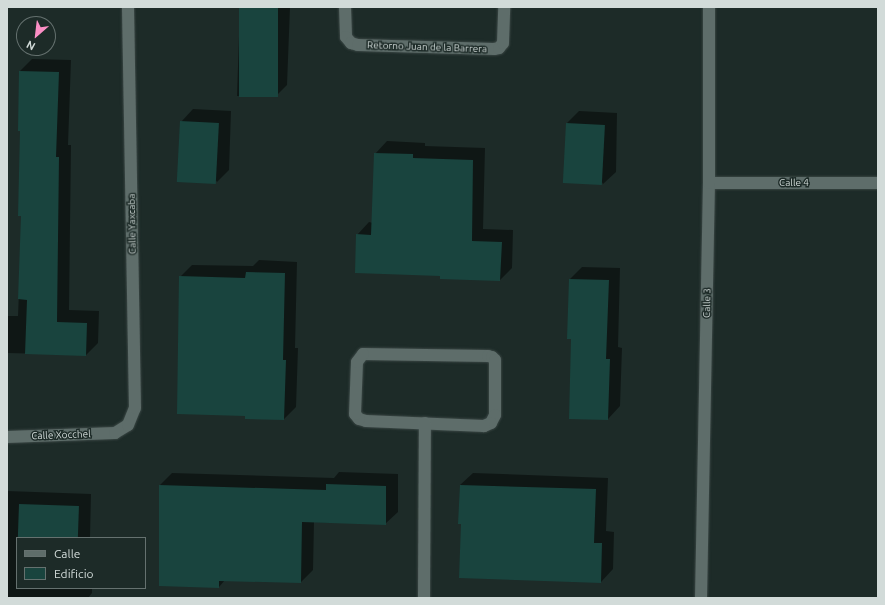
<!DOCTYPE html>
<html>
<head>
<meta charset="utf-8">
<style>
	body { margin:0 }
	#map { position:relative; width:885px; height:605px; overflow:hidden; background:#1d2b28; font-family:Ubuntu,sans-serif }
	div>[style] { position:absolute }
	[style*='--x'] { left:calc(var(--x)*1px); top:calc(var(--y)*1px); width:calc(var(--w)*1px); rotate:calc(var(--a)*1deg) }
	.shadow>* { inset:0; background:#0007 }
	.building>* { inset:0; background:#19443e; transform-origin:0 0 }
	.roads { filter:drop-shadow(0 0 1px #3b4745) drop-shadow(0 0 1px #3b4745) }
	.minor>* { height:12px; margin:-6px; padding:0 6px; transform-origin:6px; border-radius:6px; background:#5e6d6a }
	span { translate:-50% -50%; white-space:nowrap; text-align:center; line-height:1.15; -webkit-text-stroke:3px #1d2b28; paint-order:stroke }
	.street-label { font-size:10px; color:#d2dbd9 }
	.frame { position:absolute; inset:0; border:8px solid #d2dbd9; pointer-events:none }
	.legend { position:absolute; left:16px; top:537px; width:130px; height:52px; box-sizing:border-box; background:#1d2b28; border:1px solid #65716f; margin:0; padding:5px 7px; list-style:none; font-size:12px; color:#d2dbd9 }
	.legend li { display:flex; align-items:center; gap:8px; height:20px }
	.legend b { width:20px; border:1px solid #65716f }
	.north { position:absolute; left:16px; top:16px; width:40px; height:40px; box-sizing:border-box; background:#1d2b28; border:1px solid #65716f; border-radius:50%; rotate:208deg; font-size:11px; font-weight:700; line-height:16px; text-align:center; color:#d2dbd9 }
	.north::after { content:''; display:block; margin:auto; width:14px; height:18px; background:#fb8fc5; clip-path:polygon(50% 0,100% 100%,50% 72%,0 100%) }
</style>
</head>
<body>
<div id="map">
	<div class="shadow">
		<div style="clip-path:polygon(240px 7px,290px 7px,287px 85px,275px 97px,237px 96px)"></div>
		<div style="clip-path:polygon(32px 59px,71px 60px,68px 145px,71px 145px,69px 310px,99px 311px,98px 343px,86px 355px,7px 353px,7px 316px,18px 316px,22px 215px,20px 71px)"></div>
		<div style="clip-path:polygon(193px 109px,231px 111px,229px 170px,217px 182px,181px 122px)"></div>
		<div style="clip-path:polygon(579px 111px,617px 113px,616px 172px,603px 184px,567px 123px)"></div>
		<div style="clip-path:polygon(387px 141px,425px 143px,425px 146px,485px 148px,483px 229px,513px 230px,512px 268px,500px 280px,441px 275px,357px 235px,369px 222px,373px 223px,375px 154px)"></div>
		<div style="clip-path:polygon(259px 260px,297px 262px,295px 348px,298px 348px,296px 407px,284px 419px,180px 277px,192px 265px,253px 266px)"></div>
		<div style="clip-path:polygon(582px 267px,620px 268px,618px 347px,622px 348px,620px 406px,608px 419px,572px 338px,570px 279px)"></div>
		<div style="clip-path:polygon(339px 472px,398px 474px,398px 512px,385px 524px,314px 522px,313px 570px,301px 582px,225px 580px,219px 587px,160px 485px,172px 473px,334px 478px)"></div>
		<div style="clip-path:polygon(473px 473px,608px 478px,606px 531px,614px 532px,613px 569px,601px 582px,462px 523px,460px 485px)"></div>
		<div style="clip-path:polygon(7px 491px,91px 494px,90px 538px,17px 538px,17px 588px,92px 588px,92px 593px,88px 598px,7px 598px)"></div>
	</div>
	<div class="building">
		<div style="left:239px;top:7px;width:39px;height:90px"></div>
		<div style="clip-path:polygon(19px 71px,59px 72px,56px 157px,59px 157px,57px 322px,87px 323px,86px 356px,25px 354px,27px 300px,18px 299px,21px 216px,18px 216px,20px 131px,18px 131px)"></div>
		<div style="left:180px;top:121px;width:39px;height:61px;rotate:3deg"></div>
		<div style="left:566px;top:123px;width:39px;height:60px;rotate:3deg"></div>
		<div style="clip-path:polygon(374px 153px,413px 154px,413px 158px,473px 160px,472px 241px,502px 242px,500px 281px,440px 279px,440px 276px,355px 273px,356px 234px,371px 235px)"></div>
		<div style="clip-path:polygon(246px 272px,285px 273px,283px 360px,286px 360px,284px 420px,245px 419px,245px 416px,177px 414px,179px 276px,245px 278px)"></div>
		<div style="clip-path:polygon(569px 279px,609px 280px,606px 359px,610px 359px,608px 420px,569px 419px,571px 339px,567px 339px)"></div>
		<div style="clip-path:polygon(326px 484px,386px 486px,386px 525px,302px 522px,301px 583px,219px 581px,219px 588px,159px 586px,159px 485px,326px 490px)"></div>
		<div style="clip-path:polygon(460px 485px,596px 489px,594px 543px,602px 543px,601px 583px,459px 578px,461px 524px,458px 524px)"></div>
		<div style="left:19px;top:504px;width:60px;height:34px;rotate:2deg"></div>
	</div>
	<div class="roads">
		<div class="minor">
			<div style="--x:345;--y:7;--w:30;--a:88"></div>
			<div style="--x:346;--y:37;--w:8;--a:50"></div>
			<div style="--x:351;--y:43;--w:7;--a:16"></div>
			<div style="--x:358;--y:45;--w:136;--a:1.7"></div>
			<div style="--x:494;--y:49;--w:5;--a:-11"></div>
			<div style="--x:499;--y:48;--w:6;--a:-51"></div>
			<div style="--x:503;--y:43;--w:36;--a:-88"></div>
			<div style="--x:709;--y:183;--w:169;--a:0"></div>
			<div style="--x:363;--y:354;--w:125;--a:0.9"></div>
			<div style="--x:488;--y:356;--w:4;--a:14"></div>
			<div style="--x:492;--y:357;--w:4;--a:45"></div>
			<div style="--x:495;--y:360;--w:55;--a:90"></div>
			<div style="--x:495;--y:415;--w:9;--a:117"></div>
			<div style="--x:491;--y:423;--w:8;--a:157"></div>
			<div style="--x:484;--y:426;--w:118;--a:-177.6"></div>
			<div style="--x:366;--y:421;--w:7;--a:-164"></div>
			<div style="--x:359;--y:419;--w:6;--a:-129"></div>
			<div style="--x:355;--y:414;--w:52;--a:-87.8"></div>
			<div style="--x:357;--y:362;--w:10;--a:-53"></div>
			<div style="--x:7;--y:437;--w:108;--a:-2.1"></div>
			<div style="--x:115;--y:433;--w:15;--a:-32"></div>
			<div style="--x:128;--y:425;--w:18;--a:-68"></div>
			<div style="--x:135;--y:408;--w:401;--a:-91"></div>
			<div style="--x:424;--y:598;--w:175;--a:-89.7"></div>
			<div style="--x:701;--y:598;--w:415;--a:-88.9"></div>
			<div style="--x:709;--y:183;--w:176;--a:-90"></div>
		</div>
	</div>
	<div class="street-label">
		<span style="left:427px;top:47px;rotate:2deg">Retorno Juan de la Barrera</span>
		<span style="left:794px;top:183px">Calle 4</span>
		<span style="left:132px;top:224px;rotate:-91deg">Calle Yaxcaba</span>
		<span style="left:707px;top:303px;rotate:-89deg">Calle 3</span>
		<span style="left:61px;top:435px;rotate:-2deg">Calle Xocchel</span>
	</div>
	<div class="frame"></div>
	<ul class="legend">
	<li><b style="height:5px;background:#5e6d6a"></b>Calle</li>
	<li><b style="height:11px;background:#19443e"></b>Edificio</li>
	</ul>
	<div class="north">N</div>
</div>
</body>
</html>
